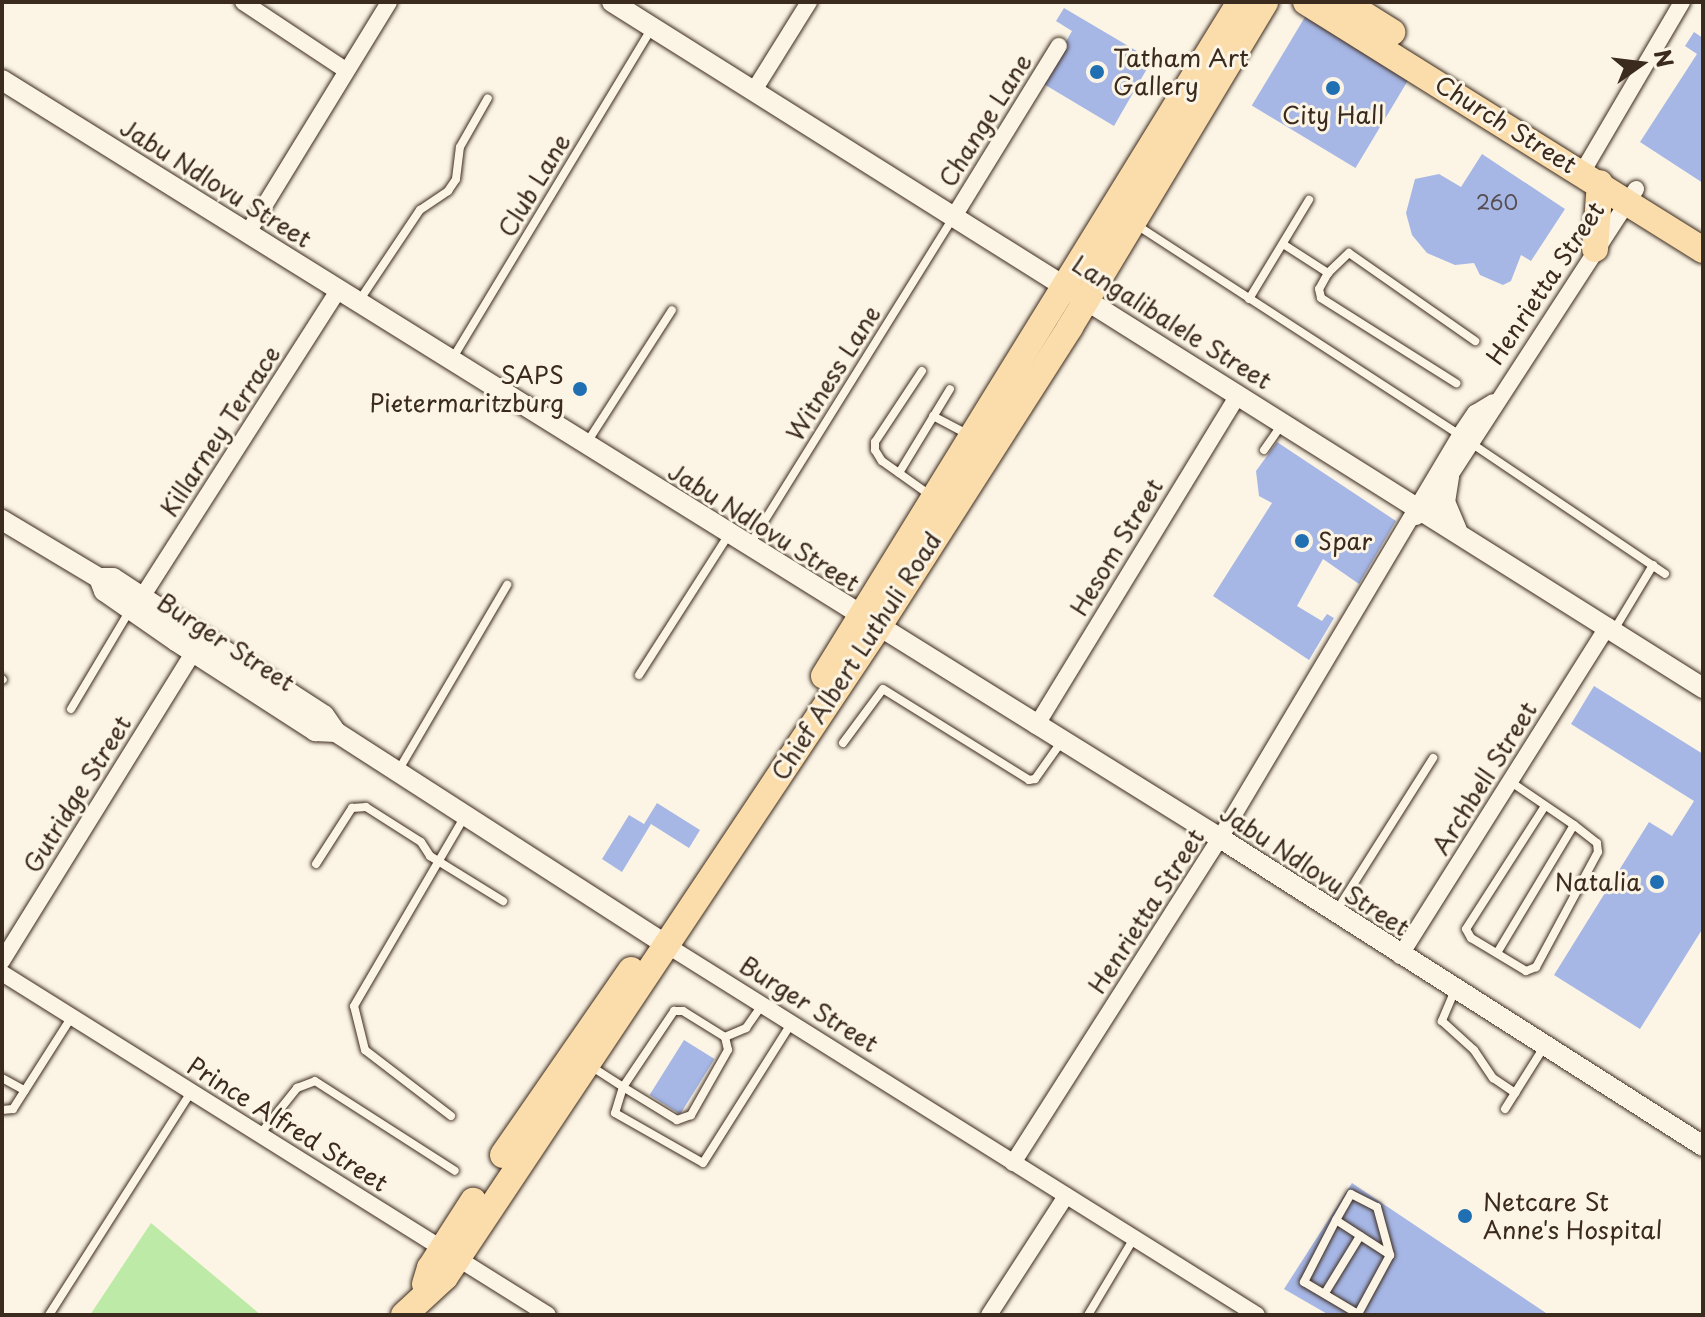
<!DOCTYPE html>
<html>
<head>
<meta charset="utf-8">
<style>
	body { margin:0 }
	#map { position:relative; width:1705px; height:1317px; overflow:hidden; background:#fcf5e5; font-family:"Playpen Sans",sans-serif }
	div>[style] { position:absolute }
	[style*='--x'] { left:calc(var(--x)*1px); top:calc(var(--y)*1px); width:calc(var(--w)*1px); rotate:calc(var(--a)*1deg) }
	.green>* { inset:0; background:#beeaa7 }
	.building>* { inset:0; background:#a6b7e6; transform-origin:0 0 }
	.roads { filter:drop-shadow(0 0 2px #3b2a1e) drop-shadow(0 0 2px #3b2a1e) }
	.service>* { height:8px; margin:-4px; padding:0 4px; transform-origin:4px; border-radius:4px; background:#fcf5e5 }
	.minor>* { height:16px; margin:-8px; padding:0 8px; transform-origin:8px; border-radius:8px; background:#fcf5e5 }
	.tertiary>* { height:20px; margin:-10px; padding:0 10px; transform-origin:10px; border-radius:10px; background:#fcf5e5 }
	.primary>* { height:26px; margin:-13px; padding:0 13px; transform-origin:13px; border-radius:13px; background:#fbddab }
	.dots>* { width:22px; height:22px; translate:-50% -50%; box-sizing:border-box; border:4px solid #fcf5e5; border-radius:50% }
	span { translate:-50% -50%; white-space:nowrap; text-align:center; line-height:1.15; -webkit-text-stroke:6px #fcf5e5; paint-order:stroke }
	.number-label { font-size:20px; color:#564d50 }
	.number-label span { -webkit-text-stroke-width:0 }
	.poi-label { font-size:24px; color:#3b2a1e }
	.left { translate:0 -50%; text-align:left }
	.right { translate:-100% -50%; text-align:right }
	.street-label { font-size:24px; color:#3b2a1e }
	.frame { position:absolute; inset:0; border:4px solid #3b2a1e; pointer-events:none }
	.north { position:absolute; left:1601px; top:24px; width:80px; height:80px; -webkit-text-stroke:6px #fcf5e5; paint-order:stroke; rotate:76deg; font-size:22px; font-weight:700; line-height:32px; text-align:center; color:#3b2a1e }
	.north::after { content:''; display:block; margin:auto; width:28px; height:36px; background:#3b2a1e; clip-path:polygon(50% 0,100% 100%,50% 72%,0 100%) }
</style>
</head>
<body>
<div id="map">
	<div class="green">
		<div style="clip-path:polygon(151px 1223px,261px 1315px,90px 1315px)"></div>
	</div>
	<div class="building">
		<div style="left:1311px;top:7px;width:121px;height:115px;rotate:31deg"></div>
		<div style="clip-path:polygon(1064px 8px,1152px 60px,1114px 126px,1042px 83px,1072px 31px,1056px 21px)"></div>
		<div style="clip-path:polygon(1694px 32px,1703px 38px,1703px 183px,1640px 142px,1697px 54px,1685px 46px)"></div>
		<div style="clip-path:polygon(1482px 154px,1565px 209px,1531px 261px,1521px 255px,1511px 281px,1503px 285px,1480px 275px,1474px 263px,1455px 265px,1427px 253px,1412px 235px,1406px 213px,1415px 179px,1439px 174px,1461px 187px)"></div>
		<div style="clip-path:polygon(1277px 442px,1396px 521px,1359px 584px,1323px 559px,1297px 606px,1322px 621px,1327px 614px,1334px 618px,1309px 660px,1213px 596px,1272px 503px,1259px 496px,1256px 471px)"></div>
		<div style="clip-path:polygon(1594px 686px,1703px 754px,1703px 928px,1640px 1029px,1554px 975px,1649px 822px,1672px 836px,1694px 801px,1571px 724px)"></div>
		<div style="clip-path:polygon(657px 803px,700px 830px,689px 848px,651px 824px,622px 872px,602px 859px,629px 815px,644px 824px)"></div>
		<div style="left:684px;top:1040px;width:36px;height:65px;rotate:32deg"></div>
		<div style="clip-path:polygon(1352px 1183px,1546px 1313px,1545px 1315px,1329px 1315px,1284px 1289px)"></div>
	</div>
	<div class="roads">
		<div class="service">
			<div style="--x:1135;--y:224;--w:387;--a:33"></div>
			<div style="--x:1283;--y:244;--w:54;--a:32.8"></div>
			<div style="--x:1328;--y:273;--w:29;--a:-44"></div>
			<div style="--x:1349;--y:253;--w:154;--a:34.9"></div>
			<div style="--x:1328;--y:273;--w:18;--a:119"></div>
			<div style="--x:1319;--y:289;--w:9;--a:77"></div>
			<div style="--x:1321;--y:298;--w:160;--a:32.2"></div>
			<div style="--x:1249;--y:299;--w:116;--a:-58.8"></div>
			<div style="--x:359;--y:301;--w:110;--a:-56.2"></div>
			<div style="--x:420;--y:210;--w:34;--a:-34"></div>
			<div style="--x:448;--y:191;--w:14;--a:-56"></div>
			<div style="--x:456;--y:179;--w:32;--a:-83"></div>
			<div style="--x:460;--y:147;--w:56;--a:-60.3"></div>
			<div style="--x:451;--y:361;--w:387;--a:-58.9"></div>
			<div style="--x:922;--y:371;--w:85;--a:123.5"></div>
			<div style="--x:875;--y:442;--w:8;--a:90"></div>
			<div style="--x:875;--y:450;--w:13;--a:58"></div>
			<div style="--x:882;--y:461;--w:60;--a:35.5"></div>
			<div style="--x:933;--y:416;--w:41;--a:27.8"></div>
			<div style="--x:1471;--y:443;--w:234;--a:34"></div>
			<div style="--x:586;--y:444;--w:159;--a:-57.3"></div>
			<div style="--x:1264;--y:450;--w:32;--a:-55"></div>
			<div style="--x:899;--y:473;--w:98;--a:-58.7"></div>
			<div style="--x:750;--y:544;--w:384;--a:-58.1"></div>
			<div style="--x:1614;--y:630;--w:76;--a:-59"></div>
			<div style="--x:639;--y:675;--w:165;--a:-57.4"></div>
			<div style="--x:2;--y:679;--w:1;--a:45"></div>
			<div style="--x:71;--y:709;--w:115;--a:-59.2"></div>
			<div style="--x:843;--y:743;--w:67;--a:-53.5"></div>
			<div style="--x:883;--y:689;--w:172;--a:31.9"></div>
			<div style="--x:1029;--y:780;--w:6;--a:-9"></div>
			<div style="--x:1035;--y:779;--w:47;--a:-54.6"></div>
			<div style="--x:398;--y:771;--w:216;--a:-59.6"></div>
			<div style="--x:1511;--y:782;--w:76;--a:34.3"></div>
			<div style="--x:1574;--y:825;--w:29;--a:38"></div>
			<div style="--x:1597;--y:843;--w:9;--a:84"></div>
			<div style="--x:1598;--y:852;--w:131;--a:118.3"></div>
			<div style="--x:1536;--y:967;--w:11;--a:158"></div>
			<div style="--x:1526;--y:971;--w:64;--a:-149"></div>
			<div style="--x:1471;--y:938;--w:10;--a:-119"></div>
			<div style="--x:1466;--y:929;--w:146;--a:-57.3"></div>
			<div style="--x:316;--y:864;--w:67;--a:-57.3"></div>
			<div style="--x:352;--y:808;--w:14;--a:-4"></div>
			<div style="--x:366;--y:807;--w:65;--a:32.5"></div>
			<div style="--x:421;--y:842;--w:17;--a:57"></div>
			<div style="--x:430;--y:856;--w:86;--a:31.7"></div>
			<div style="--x:1337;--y:910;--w:180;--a:-57.7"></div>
			<div style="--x:1497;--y:953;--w:149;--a:-59"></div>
			<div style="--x:1455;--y:990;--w:34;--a:113"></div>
			<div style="--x:1442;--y:1021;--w:43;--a:42.2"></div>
			<div style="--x:1474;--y:1050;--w:34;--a:56"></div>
			<div style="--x:1493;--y:1078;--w:27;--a:34"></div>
			<div style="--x:674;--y:1011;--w:9;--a:0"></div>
			<div style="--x:683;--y:1011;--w:49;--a:31.8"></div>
			<div style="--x:725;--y:1037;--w:13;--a:77"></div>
			<div style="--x:728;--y:1050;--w:75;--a:119.6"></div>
			<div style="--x:691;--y:1115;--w:15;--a:160"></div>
			<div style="--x:677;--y:1120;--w:63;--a:-148.6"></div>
			<div style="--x:623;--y:1087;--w:92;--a:-56.1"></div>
			<div style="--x:725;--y:1037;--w:23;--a:-23"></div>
			<div style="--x:746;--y:1028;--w:28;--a:-55"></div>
			<div style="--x:589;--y:1065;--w:40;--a:32.9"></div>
			<div style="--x:623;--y:1087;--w:27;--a:107"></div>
			<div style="--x:615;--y:1113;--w:101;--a:29.6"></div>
			<div style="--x:703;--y:1163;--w:165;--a:-57.7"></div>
			<div style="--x:2;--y:1078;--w:26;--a:29"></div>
			<div style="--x:1505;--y:1109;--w:73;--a:-57.8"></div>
			<div style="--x:2;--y:1110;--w:11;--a:-5"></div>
			<div style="--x:13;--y:1109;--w:108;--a:-57.5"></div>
			<div style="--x:451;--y:1116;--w:108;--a:-142.5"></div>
			<div style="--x:365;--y:1050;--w:45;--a:-104"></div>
			<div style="--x:354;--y:1006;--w:220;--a:-59.7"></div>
			<div style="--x:261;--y:1133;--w:58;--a:-51.3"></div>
			<div style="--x:297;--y:1088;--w:19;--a:-21"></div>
			<div style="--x:315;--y:1081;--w:166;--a:32.7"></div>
			<div style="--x:1336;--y:1220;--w:30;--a:-60"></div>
			<div style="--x:1351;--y:1194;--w:29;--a:27"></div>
			<div style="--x:1377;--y:1207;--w:50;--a:74.8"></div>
			<div style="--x:1325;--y:1293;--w:67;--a:-58.4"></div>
			<div style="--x:49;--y:1315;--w:264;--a:-57.5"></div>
			<div style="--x:1088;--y:1315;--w:90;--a:-59.1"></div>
			<div style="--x:1357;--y:1315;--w:1;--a:-45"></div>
			<div style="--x:1358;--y:1314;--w:67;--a:-61.5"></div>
			<div style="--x:1390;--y:1255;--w:64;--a:-147.1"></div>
			<div style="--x:1336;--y:1220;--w:70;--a:117.3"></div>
			<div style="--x:1304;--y:1282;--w:63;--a:30.7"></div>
		</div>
		<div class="minor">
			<div style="--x:243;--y:2;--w:121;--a:33.6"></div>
			<div style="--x:753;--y:92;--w:106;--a:-58.1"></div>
			<div style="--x:1583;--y:171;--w:196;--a:-59.6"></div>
			<div style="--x:953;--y:218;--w:202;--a:-58.4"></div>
			<div style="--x:247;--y:234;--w:272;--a:-58.5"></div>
			<div style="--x:1416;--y:517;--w:13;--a:-29"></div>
			<div style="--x:1427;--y:511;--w:384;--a:-57"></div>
			<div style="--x:142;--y:597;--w:363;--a:-57.4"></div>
			<div style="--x:1036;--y:726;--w:388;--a:-58.6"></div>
			<div style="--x:668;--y:946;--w:695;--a:32.07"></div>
			<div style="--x:1400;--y:956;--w:390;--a:-57.8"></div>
			<div style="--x:2;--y:961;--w:374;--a:-58.2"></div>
			<div style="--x:2;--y:973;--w:644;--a:32.06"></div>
			<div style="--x:1013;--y:1163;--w:385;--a:-57.5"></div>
			<div style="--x:1220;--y:838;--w:469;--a:-59.2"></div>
			<div style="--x:1460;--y:435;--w:27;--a:-56"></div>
			<div style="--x:1475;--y:413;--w:21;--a:-31"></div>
			<div style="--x:989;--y:1315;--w:142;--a:-57.1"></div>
		</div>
		<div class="tertiary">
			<div style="--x:612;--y:2;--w:1289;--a:32.16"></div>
			<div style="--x:2;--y:80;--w:1435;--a:31.9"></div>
			<div style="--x:1220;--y:838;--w:573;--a:32.52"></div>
			<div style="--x:1449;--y:477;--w:25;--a:99"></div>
			<div style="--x:1445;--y:502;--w:30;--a:67"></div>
			<div style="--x:2;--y:520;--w:113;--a:30.9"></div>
			<div style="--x:99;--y:578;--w:14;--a:0"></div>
			<div style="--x:113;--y:578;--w:35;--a:33"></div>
			<div style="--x:142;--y:597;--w:217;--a:33"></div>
			<div style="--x:324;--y:715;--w:21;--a:55"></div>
			<div style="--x:336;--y:732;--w:395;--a:32.8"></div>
			<div style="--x:99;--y:578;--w:14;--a:69"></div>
			<div style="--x:104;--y:591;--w:88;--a:34.8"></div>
			<div style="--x:176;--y:641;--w:166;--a:32.9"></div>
			<div style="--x:315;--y:731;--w:21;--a:3"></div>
		</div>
		<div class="primary">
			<div style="--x:1306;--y:2;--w:468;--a:32"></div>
			<div style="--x:1344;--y:2;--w:57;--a:32"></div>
			<div style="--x:1595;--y:249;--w:66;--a:-85.7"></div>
			<div style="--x:824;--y:676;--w:792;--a:-58.32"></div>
			<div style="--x:503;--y:1155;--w:225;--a:-55.3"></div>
			<div style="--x:425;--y:1284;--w:17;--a:-73"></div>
			<div style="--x:430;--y:1268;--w:80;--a:-57.3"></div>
			<div style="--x:404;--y:1315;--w:56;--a:-42.8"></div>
			<div style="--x:445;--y:1277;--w:779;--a:-56.31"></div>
			<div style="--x:877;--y:629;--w:358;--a:-57.4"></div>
			<div style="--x:1070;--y:327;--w:379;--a:-59"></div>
		</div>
	</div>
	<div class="dots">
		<div style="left:1097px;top:72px;background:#1f6fb2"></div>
		<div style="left:1333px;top:88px;background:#1f6fb2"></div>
		<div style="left:580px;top:389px;background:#1f6fb2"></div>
		<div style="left:1302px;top:541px;background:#1f6fb2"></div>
		<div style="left:1657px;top:882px;background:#1f6fb2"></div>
		<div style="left:1465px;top:1216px;background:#1f6fb2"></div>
	</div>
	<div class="number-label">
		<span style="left:1497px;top:202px">260</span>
	</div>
	<div class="poi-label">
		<span class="left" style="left:1113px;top:72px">Tatham Art<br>Gallery</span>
		<span style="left:1333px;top:115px">City Hall</span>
		<span class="right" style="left:564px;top:389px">SAPS<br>Pietermaritzburg</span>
		<span class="left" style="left:1318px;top:541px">Spar</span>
		<span class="right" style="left:1641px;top:882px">Natalia</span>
		<span class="left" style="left:1483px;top:1216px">Netcare St<br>Anne's Hospital</span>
	</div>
	<div class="street-label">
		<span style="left:985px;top:120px;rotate:-58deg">Change Lane</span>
		<span style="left:1506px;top:124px;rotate:32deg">Church Street</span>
		<span style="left:216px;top:183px;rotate:32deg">Jabu Ndlovu Street</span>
		<span style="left:534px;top:185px;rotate:-59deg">Club Lane</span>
		<span style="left:1545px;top:283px;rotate:-56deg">Henrietta Street</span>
		<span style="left:1172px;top:322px;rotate:32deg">Langalibalele Street</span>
		<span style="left:833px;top:373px;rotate:-58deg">Witness Lane</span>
		<span style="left:220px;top:431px;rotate:-57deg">Killarney Terrace</span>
		<span style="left:764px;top:527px;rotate:32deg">Jabu Ndlovu Street</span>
		<span style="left:1116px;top:547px;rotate:-59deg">Hesom Street</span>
		<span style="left:226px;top:642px;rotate:33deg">Burger Street</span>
		<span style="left:856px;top:656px;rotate:-57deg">Chief Albert Luthuli Road</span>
		<span style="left:1484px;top:778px;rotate:-58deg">Archbell Street</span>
		<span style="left:77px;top:794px;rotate:-58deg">Gutridge Street</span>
		<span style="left:1315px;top:870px;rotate:33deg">Jabu Ndlovu Street</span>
		<span style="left:1146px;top:911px;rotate:-57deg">Henrietta Street</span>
		<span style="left:809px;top:1004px;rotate:32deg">Burger Street</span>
		<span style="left:288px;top:1124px;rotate:32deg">Prince Alfred Street</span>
	</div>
	<div class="frame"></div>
	<div class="north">N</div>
</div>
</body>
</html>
